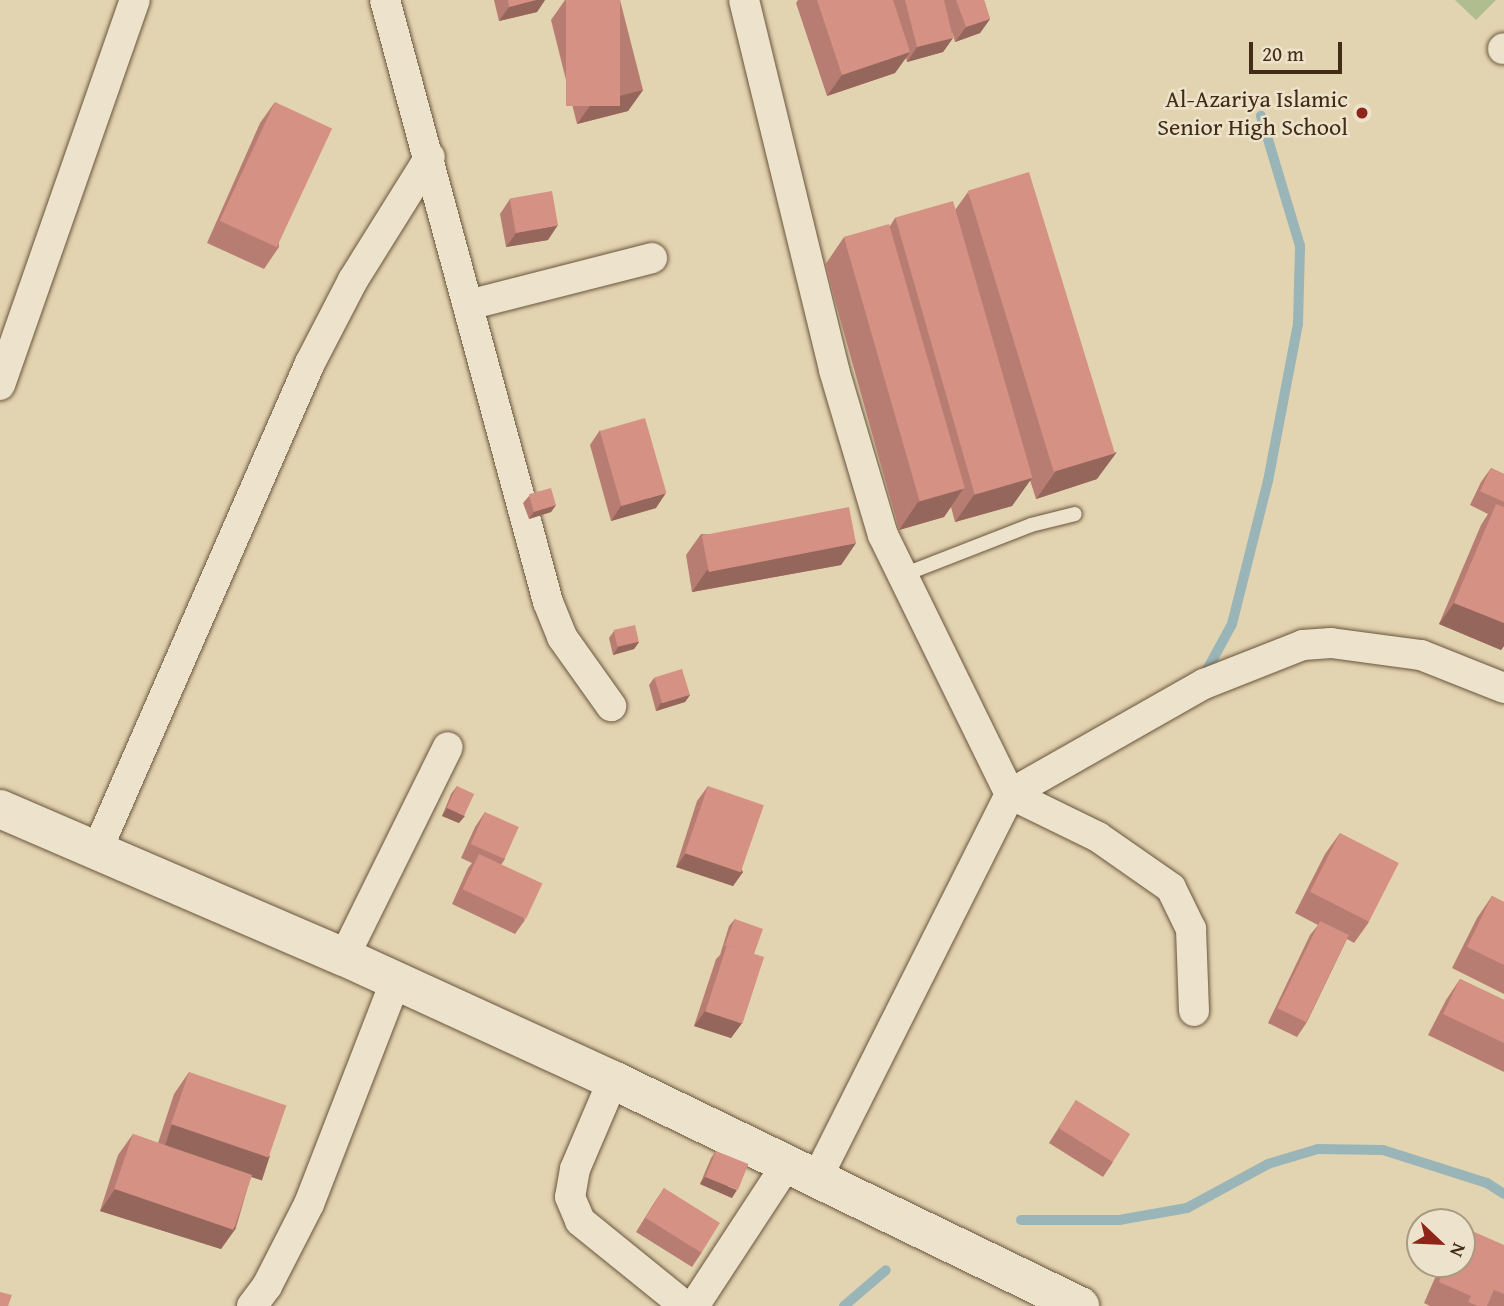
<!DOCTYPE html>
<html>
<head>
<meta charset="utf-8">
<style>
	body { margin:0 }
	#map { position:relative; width:1504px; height:1306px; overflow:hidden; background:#e3d4b1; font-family:"Gentium Book Plus",serif }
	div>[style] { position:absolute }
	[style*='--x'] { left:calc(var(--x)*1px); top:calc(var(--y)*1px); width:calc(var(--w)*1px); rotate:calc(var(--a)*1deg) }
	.green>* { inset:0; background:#afbd8f }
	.stream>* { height:10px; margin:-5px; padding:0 5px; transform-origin:5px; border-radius:5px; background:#9ab5b8 }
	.roads { filter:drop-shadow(0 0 2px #6a563d) drop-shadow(0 0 2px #6a563d) }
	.lane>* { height:14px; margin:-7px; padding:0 7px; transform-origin:7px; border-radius:7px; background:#ede3cc }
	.street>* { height:30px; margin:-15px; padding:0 15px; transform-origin:15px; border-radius:15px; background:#ede3cc }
	.secondary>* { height:38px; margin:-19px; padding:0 19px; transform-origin:19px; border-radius:19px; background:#ede3cc }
	.wall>* { inset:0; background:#b77d72 }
	.shaded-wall>* { inset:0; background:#95665c; transform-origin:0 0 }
	.building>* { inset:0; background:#d59184; transform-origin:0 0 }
	.dots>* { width:19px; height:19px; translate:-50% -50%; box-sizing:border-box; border:4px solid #ede3cc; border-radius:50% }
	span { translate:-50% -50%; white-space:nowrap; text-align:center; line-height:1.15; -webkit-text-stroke:5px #ede3cc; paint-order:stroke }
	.poi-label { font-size:24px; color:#422c16 }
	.right { translate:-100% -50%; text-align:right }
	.north { position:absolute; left:1406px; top:1208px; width:70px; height:70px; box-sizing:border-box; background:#ede3cc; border:2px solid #a99a83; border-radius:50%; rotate:113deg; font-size:19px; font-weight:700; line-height:28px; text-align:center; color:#422c16 }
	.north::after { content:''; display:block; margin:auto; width:24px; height:32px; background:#8f2418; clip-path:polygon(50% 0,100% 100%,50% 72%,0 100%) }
	.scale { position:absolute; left:1249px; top:42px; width:93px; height:32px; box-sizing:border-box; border:4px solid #422c16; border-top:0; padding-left:9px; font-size:21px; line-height:24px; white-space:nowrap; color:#422c16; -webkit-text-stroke:5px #ede3cc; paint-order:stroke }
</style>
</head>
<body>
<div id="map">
	<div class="green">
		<div style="clip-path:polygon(1455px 0,1496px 0,1476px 20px)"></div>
	</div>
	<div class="stream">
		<div style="--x:1207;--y:670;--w:52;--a:-61.5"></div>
		<div style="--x:1232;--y:624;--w:147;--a:-75.9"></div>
		<div style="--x:1268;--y:481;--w:160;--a:-79.2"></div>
		<div style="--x:1298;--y:324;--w:78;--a:-88.5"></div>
		<div style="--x:1300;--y:246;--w:136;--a:-106.7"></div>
		<div style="--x:1021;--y:1220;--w:98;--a:0"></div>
		<div style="--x:1119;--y:1220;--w:69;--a:-10"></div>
		<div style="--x:1187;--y:1208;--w:92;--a:-28.5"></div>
		<div style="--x:1268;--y:1164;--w:52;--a:-16.7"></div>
		<div style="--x:1318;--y:1149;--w:65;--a:0.9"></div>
		<div style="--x:1383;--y:1150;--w:109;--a:17.6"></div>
		<div style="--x:1487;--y:1183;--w:20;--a:33"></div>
		<div style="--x:844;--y:1306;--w:55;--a:-40.6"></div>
	</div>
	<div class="roads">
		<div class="lane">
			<div style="--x:903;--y:575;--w:137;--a:-21.3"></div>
			<div style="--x:1031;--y:525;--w:45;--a:-14"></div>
		</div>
		<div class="street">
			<div style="--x:385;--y:0;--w:624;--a:74.85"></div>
			<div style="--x:548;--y:602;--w:38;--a:68"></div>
			<div style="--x:562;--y:637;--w:85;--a:54.6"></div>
			<div style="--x:744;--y:0;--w:381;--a:76.3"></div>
			<div style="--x:834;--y:370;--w:172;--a:73.5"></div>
			<div style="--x:883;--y:535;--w:288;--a:63.9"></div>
			<div style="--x:1010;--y:794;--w:98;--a:26"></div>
			<div style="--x:1098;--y:837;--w:89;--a:34.9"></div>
			<div style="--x:1171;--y:888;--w:46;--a:64"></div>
			<div style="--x:1191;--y:929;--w:82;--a:87.9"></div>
			<div style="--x:1503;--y:49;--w:1;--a:-45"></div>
			<div style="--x:468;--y:305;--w:190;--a:-14.3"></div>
			<div style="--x:0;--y:385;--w:408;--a:-70.7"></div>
			<div style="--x:98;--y:848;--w:529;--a:-66.39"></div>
			<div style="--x:310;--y:363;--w:93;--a:-62.6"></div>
			<div style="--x:353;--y:280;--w:145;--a:-58"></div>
			<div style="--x:344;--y:957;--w:234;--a:-63.7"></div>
			<div style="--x:613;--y:1080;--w:97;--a:113.1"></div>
			<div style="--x:575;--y:1169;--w:28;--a:100"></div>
			<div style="--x:570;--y:1197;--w:26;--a:67"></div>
			<div style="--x:580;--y:1221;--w:135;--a:39"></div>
			<div style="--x:817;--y:1178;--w:430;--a:-63.3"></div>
			<div style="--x:1010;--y:794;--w:223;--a:-29.6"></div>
			<div style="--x:1204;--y:684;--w:106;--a:-21.5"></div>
			<div style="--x:1303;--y:645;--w:28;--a:-4"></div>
			<div style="--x:1331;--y:643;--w:91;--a:7.6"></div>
			<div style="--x:1421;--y:655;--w:89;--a:21.7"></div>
			<div style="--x:252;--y:1306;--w:25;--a:-53"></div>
			<div style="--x:267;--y:1286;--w:92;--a:-62.9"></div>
			<div style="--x:309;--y:1204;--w:240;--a:-68.8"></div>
			<div style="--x:694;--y:1306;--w:170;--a:-56.8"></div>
		</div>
		<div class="secondary">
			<div style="--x:0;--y:809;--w:374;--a:23.3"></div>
			<div style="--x:344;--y:957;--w:296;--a:24.6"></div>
			<div style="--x:613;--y:1080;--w:519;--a:25.82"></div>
		</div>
	</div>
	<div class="wall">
		<div style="clip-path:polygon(494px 0,545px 0,537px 12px,499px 21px)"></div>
		<div style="clip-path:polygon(565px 0,620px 0,643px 90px,628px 111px,577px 124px,551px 20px)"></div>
		<div style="clip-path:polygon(798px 0,984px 0,990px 19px,980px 33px,955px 42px,952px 31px,953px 38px,943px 52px,907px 62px,906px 58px,895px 73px,827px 96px,796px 3px)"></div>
		<div style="clip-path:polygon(275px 102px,279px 247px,264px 269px,207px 243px,260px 123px)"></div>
		<div style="clip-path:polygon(968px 192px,1097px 479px,1036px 499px,1030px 480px,1012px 506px,955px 522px,951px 507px,944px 517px,899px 530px,825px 265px,844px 237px,890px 226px,895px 218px,955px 210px)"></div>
		<div style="clip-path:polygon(510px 199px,548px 240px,506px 247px,500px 214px)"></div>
		<div style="clip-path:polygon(600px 430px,656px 508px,611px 521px,590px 445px)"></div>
		<div style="clip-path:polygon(1491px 468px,1504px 474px,1504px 646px,1501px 650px,1439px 624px,1481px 525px,1488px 514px,1470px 505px,1481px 482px)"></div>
		<div style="clip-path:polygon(529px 496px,556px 505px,551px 512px,529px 519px,523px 503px)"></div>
		<div style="clip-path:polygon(701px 534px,856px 543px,841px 565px,692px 592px,686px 555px)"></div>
		<div style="clip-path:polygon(614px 631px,639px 642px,634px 649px,613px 655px,609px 638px)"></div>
		<div style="clip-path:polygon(654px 678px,690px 695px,685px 702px,656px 711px,649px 685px)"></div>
		<div style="clip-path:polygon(457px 786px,459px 823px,442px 816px,451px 794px)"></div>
		<div style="clip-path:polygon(708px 786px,743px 872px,733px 886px,676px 867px,697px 801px)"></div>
		<div style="clip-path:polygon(485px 812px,505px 859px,501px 865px,525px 920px,515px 934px,452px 904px,468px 868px,472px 863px,461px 858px,475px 827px)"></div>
		<div style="clip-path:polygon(1340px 833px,1369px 922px,1354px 943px,1347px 939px,1307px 1022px,1297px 1037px,1268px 1023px,1310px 935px,1318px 925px,1295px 913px,1325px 854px)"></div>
		<div style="clip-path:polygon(1492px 896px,1504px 902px,1504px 994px,1452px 968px,1477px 918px)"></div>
		<div style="clip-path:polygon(735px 919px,754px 954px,742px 1023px,731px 1038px,694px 1026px,716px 959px,720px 955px,729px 926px)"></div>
		<div style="clip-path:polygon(1460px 979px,1504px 1000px,1504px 1072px,1428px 1035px,1446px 1000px)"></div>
		<div style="clip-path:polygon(189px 1072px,255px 1177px,251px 1176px,236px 1228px,221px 1249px,100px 1211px,118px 1155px,133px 1134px,158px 1143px,174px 1094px)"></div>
		<div style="clip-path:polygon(1076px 1100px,1113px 1162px,1103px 1177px,1049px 1143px)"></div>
		<div style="clip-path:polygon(716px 1151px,732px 1198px,700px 1184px,711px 1158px)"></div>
		<div style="clip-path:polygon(664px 1188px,702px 1252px,692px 1267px,636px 1232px,654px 1203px)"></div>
		<div style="clip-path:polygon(1504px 1245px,1504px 1306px,1430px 1306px,1424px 1303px,1441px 1264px,1462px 1264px)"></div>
	</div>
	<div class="shaded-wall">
		<div style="clip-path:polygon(536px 0,545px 0,537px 12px,499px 21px,509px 7px)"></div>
		<div style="clip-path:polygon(990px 19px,980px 33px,955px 42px,966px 27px)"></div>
		<div style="clip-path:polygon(953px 38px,943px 52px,907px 62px,917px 47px)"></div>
		<div style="clip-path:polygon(910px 52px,895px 73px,827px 96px,842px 75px)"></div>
		<div style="clip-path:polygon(643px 90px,628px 111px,577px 124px,592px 103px)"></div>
		<div style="clip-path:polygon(558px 225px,548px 240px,506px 247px,516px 233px)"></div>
		<div style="clip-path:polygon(1117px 452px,1097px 479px,1036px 499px,1056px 471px)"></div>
		<div style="clip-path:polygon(1032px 478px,1012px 506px,955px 522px,974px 495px)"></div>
		<div style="clip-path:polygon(963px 489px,944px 517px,899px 530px,918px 502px)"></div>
		<div style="clip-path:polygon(666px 493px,656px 508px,611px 521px,621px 506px)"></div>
		<div style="clip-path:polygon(556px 505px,551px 512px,529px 519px,534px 512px)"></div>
		<div style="clip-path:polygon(856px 543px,841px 565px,692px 592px,707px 570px)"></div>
		<div style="clip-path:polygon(1454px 603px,1504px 623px,1504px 646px,1501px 650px,1439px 624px)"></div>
		<div style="clip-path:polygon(639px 642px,634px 649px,613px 655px,618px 647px)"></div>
		<div style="clip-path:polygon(690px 695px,685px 702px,656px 711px,661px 703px)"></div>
		<div style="clip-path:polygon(447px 808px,465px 816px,459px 823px,442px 816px)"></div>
		<div style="clip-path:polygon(686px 853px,743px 872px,733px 886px,676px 867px)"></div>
		<div style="clip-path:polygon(705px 1011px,742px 1023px,731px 1038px,694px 1026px)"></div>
		<div style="left:172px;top:1124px;width:103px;height:26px;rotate:18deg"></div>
		<div style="clip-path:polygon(705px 1177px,737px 1190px,732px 1198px,700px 1184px)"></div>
		<div style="clip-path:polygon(115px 1189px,236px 1228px,221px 1249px,100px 1211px)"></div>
	</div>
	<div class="building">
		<div style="clip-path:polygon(508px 0,536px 0,509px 7px)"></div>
		<div style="left:566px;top:0;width:54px;height:106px"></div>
		<div style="clip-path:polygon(817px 0,893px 0,910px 52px,842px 75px)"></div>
		<div style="clip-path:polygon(905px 0,944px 0,953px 38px,917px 47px)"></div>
		<div style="clip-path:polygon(956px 0,984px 0,990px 19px,966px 27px)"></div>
		<div style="left:275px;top:102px;width:63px;height:131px;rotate:25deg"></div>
		<div style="left:1029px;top:172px;width:294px;height:64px;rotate:73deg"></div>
		<div style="left:552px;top:191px;width:35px;height:43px;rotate:80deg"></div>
		<div style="left:953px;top:201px;width:288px;height:60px;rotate:74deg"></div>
		<div style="left:889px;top:224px;width:275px;height:47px;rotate:74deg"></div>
		<div style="left:645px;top:418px;width:78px;height:47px;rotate:74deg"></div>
		<div style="clip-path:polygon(1491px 468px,1504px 474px,1504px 502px,1480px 491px)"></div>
		<div style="left:551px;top:488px;width:18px;height:23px;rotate:74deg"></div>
		<div style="clip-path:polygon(1496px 504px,1504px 507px,1504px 623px,1454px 603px)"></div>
		<div style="left:849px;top:507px;width:37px;height:150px;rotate:79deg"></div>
		<div style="left:635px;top:625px;width:17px;height:22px;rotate:77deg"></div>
		<div style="left:682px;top:669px;width:27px;height:29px;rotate:73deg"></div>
		<div style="left:457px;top:786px;width:19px;height:24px;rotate:25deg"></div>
		<div style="left:708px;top:786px;width:59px;height:71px;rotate:19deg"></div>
		<div style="left:485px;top:812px;width:37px;height:35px;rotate:24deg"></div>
		<div style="left:1340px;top:833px;width:66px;height:66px;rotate:27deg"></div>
		<div style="left:479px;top:854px;width:70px;height:39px;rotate:25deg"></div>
		<div style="clip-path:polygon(1492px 896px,1504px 902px,1504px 965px,1467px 947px)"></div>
		<div style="clip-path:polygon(735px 919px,763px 929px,754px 954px,727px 945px,724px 947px)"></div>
		<div style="left:1320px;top:921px;width:32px;height:97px;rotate:26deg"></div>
		<div style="left:727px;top:945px;width:39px;height:70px;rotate:18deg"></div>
		<div style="clip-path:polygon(1460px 979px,1504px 1000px,1504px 1043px,1443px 1014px)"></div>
		<div style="left:189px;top:1072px;width:103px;height:55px;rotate:19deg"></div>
		<div style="left:1076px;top:1100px;width:64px;height:33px;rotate:32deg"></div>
		<div style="left:133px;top:1134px;width:126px;height:58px;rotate:19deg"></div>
		<div style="left:716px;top:1151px;width:35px;height:28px;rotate:22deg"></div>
		<div style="left:664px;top:1188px;width:66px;height:35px;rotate:32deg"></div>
		<div style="clip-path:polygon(1463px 1227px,1504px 1245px,1504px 1294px,1494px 1290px,1487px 1306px,1478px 1306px,1468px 1302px,1471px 1296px,1439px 1282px,1447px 1264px,1462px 1264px,1462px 1229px)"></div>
		<div style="clip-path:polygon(0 1292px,12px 1295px,8px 1306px,0 1306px)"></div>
	</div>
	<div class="dots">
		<div style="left:1362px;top:113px;background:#8f2418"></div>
	</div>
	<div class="poi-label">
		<span class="right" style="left:1348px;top:113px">Al-Azariya Islamic<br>Senior High School</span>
	</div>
	<div class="north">N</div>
	<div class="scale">20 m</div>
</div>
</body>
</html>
